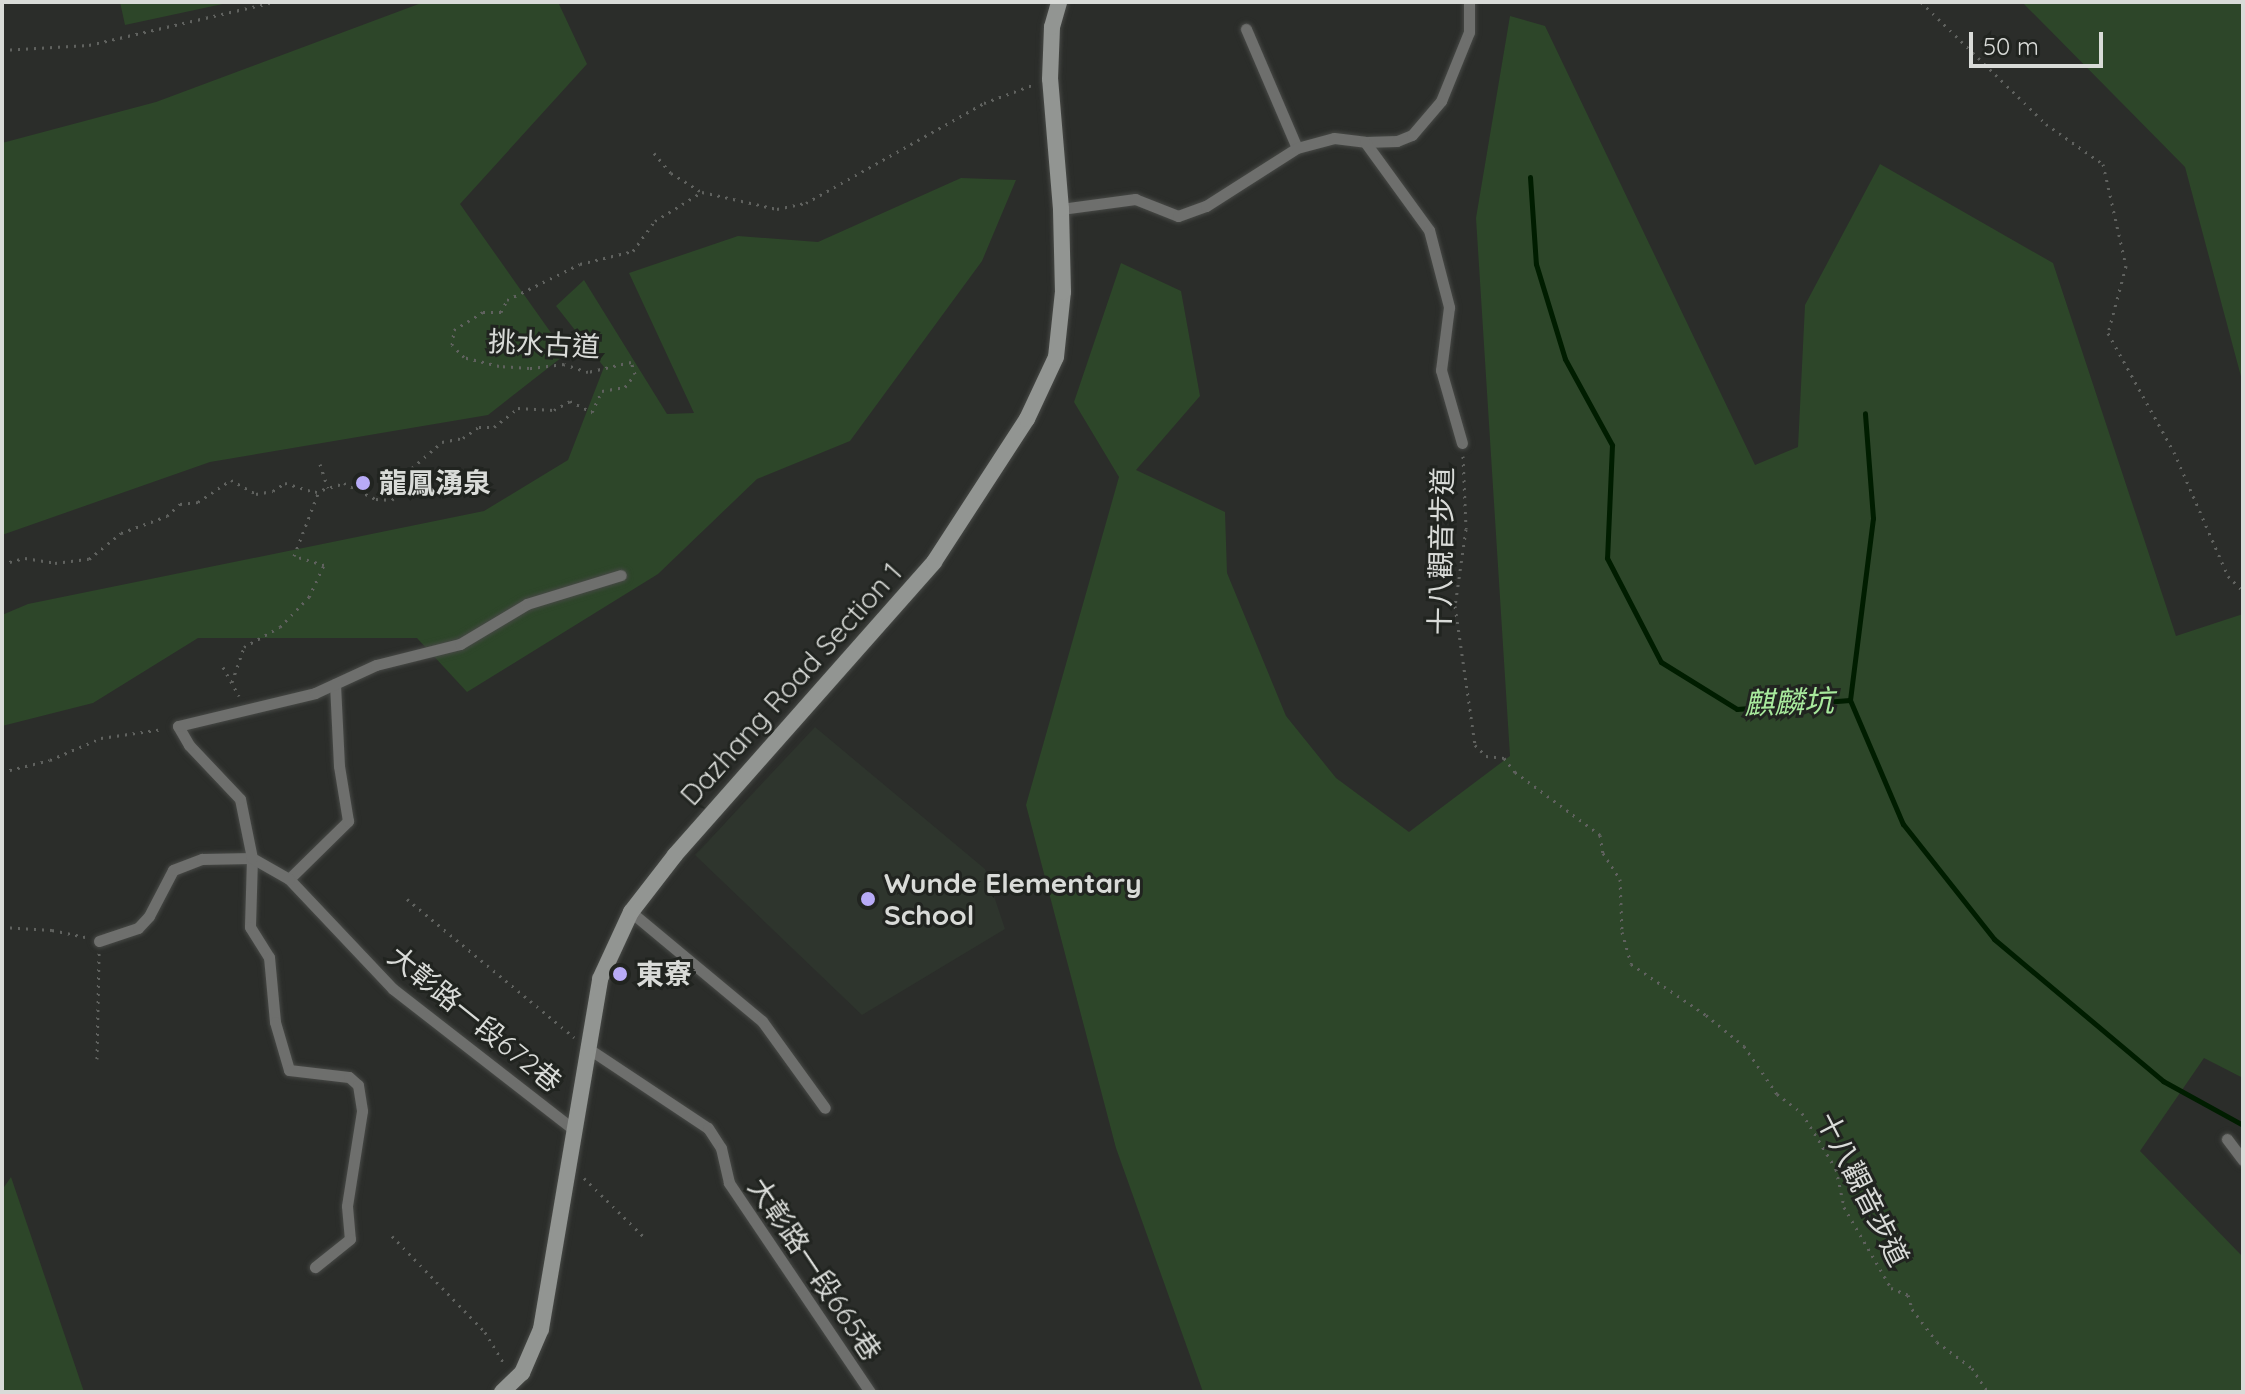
<!DOCTYPE html>
<html>
<head>
<meta charset="utf-8">
<style>
	body { margin:0 }
	#map { position:relative; width:2245px; height:1394px; overflow:hidden; background:#2b2d2a; font-family:Quicksand,"Noto Sans TC",sans-serif }
	div>[style] { position:absolute }
	[style*='--x'] { left:calc(var(--x)*1px); top:calc(var(--y)*1px); width:calc(var(--w)*1px); rotate:calc(var(--a)*1deg) }
	.built>* { inset:0; background:#2e352d }
	.green>* { inset:0; background:#2d4629 }
	.stream>* { height:5px; margin:-2.5px; padding:0 2.5px; transform-origin:2.5px; border-radius:2.5px; background:#001d00 }
	.path>* { height:3px; margin-top:-1.5px; transform-origin:0; background:repeating-linear-gradient(90deg,#60625f 0 2px,transparent 0 8px) }
	.roads { filter:drop-shadow(0 0 2px #474946) drop-shadow(0 0 2px #474946) }
	.service>* { height:11px; margin:-5.5px; padding:0 5.5px; transform-origin:5.5px; border-radius:5.5px; background:#6e6f6d }
	.secondary>* { height:16px; margin:-8px; padding:0 8px; transform-origin:8px; border-radius:8px; background:#929592 }
	.dots>* { width:22px; height:22px; translate:-50% -50%; box-sizing:border-box; border:4px solid #212420; border-radius:50% }
	span { translate:-50% -50%; white-space:nowrap; text-align:center; line-height:1.15; -webkit-text-stroke:6px #212420; paint-order:stroke }
	.street-label { font-size:28px; color:#d9dbd8 }
	.poi-label { font-size:28px; color:#d9dbd8; font-weight:700 }
	.left { translate:0 -50%; text-align:left }
	.water-label { font-size:30px; color:#a8ea9d; font-style:italic }
	.frame { position:absolute; inset:0; border:4px solid #d9dbd8; pointer-events:none }
	.scale { position:absolute; left:1969px; top:32px; width:134px; height:36px; box-sizing:border-box; border:4px solid #d9dbd8; border-top:0; padding-left:10px; font-size:24px; line-height:28px; white-space:nowrap; color:#d9dbd8; -webkit-text-stroke:6px #212420; paint-order:stroke }
</style>
</head>
<body>
<div id="map">
	<div class="built">
		<div style="clip-path:polygon(815px 727px,985px 869px,1005px 929px,862px 1015px,695px 855px)"></div>
	</div>
	<div class="green">
		<div style="clip-path:polygon(120px 2px,232px 2px,125px 25px)"></div>
		<div style="clip-path:polygon(424px 2px,558px 2px,587px 64px,460px 204px,566px 354px,488px 415px,210px 462px,2px 535px,2px 143px,156px 102px)"></div>
		<div style="clip-path:polygon(2022px 2px,2243px 2px,2243px 384px,2185px 167px)"></div>
		<div style="clip-path:polygon(1510px 16px,1545px 26px,1755px 465px,1798px 447px,1805px 305px,1880px 164px,2053px 263px,2176px 636px,2243px 614px,2243px 1078px,2204px 1058px,2140px 1151px,2243px 1257px,2243px 1392px,1203px 1392px,1116px 1148px,1026px 805px,1119px 477px,1074px 402px,1121px 263px,1181px 291px,1200px 396px,1136px 470px,1225px 512px,1227px 573px,1286px 716px,1336px 778px,1409px 832px,1510px 756px,1476px 218px)"></div>
		<div style="clip-path:polygon(961px 178px,1016px 180px,982px 261px,850px 441px,757px 479px,658px 574px,467px 692px,417px 638px,198px 638px,93px 703px,2px 726px,2px 615px,28px 604px,484px 511px,568px 460px,604px 367px,556px 306px,584px 280px,667px 414px,694px 413px,629px 273px,738px 236px,818px 242px)"></div>
		<div style="clip-path:polygon(11px 1177px,84px 1392px,2px 1392px,2px 1190px)"></div>
	</div>
	<div class="stream">
		<div style="--x:1530;--y:177;--w:87;--a:86.1"></div>
		<div style="--x:1536;--y:264;--w:99;--a:73"></div>
		<div style="--x:1565;--y:359;--w:98;--a:61.3"></div>
		<div style="--x:1612;--y:445;--w:113;--a:92.5"></div>
		<div style="--x:1607;--y:558;--w:117;--a:62.6"></div>
		<div style="--x:1661;--y:662;--w:89;--a:31.7"></div>
		<div style="--x:1737;--y:709;--w:113;--a:-4.6"></div>
		<div style="--x:1850;--y:700;--w:135;--a:66.9"></div>
		<div style="--x:1903;--y:824;--w:147;--a:51.6"></div>
		<div style="--x:1994;--y:939;--w:221;--a:40"></div>
		<div style="--x:2163;--y:1081;--w:91;--a:28.8"></div>
		<div style="--x:1850;--y:700;--w:183;--a:-82.8"></div>
		<div style="--x:1873;--y:518;--w:105;--a:-94.4"></div>
	</div>
	<div class="path">
		<div style="--x:1921;--y:2;--w:175;--a:44.3"></div>
		<div style="--x:2046;--y:124;--w:70;--a:35.1"></div>
		<div style="--x:2103;--y:164;--w:105;--a:77.3"></div>
		<div style="--x:2126;--y:266;--w:69;--a:105"></div>
		<div style="--x:2108;--y:333;--w:136;--a:61"></div>
		<div style="--x:2174;--y:452;--w:135;--a:66.5"></div>
		<div style="--x:2228;--y:576;--w:21;--a:45"></div>
		<div style="--x:2;--y:50;--w:87;--a:-3.3"></div>
		<div style="--x:89;--y:45;--w:190;--a:-13.1"></div>
		<div style="--x:654;--y:153;--w:26;--a:50"></div>
		<div style="--x:671;--y:173;--w:36;--a:32"></div>
		<div style="--x:702;--y:192;--w:77;--a:12.8"></div>
		<div style="--x:777;--y:209;--w:30;--a:-12"></div>
		<div style="--x:806;--y:203;--w:204;--a:-29.3"></div>
		<div style="--x:984;--y:103;--w:54;--a:-20.4"></div>
		<div style="--x:1463;--y:456;--w:73;--a:87.6"></div>
		<div style="--x:1466;--y:529;--w:78;--a:98.1"></div>
		<div style="--x:1455;--y:606;--w:140;--a:81.8"></div>
		<div style="--x:1475;--y:745;--w:16;--a:45"></div>
		<div style="--x:1486;--y:756;--w:18;--a:6"></div>
		<div style="--x:1504;--y:758;--w:18;--a:52"></div>
		<div style="--x:1515;--y:772;--w:106;--a:36.5"></div>
		<div style="--x:1600;--y:835;--w:18;--a:81"></div>
		<div style="--x:1603;--y:853;--w:31;--a:57"></div>
		<div style="--x:1620;--y:879;--w:53;--a:87.8"></div>
		<div style="--x:1622;--y:932;--w:33;--a:74"></div>
		<div style="--x:1631;--y:964;--w:91;--a:34.2"></div>
		<div style="--x:1706;--y:1015;--w:49;--a:39.2"></div>
		<div style="--x:1744;--y:1046;--w:58;--a:55.5"></div>
		<div style="--x:1777;--y:1094;--w:31;--a:37"></div>
		<div style="--x:1802;--y:1113;--w:66;--a:58.7"></div>
		<div style="--x:1836;--y:1169;--w:39;--a:78"></div>
		<div style="--x:1844;--y:1207;--w:94;--a:59.9"></div>
		<div style="--x:1891;--y:1288;--w:18;--a:22"></div>
		<div style="--x:1908;--y:1295;--w:15;--a:74"></div>
		<div style="--x:1912;--y:1309;--w:41;--a:52.9"></div>
		<div style="--x:1937;--y:1342;--w:44;--a:36.6"></div>
		<div style="--x:1972;--y:1368;--w:24;--a:57"></div>
		<div style="--x:1985;--y:1388;--w:8;--a:30"></div>
		<div style="--x:320;--y:464;--w:25;--a:72"></div>
		<div style="--x:2;--y:564;--w:24;--a:-15"></div>
		<div style="--x:25;--y:558;--w:30;--a:9"></div>
		<div style="--x:55;--y:563;--w:34;--a:-7"></div>
		<div style="--x:89;--y:559;--w:41;--a:-39.1"></div>
		<div style="--x:121;--y:533;--w:49;--a:-20.3"></div>
		<div style="--x:167;--y:516;--w:18;--a:-43"></div>
		<div style="--x:180;--y:504;--w:18;--a:-6"></div>
		<div style="--x:198;--y:502;--w:40;--a:-34"></div>
		<div style="--x:231;--y:480;--w:29;--a:29"></div>
		<div style="--x:256;--y:494;--w:17;--a:-10"></div>
		<div style="--x:273;--y:491;--w:14;--a:-34"></div>
		<div style="--x:285;--y:483;--w:31;--a:17"></div>
		<div style="--x:315;--y:492;--w:30;--a:-17"></div>
		<div style="--x:344;--y:483;--w:36;--a:27"></div>
		<div style="--x:376;--y:499;--w:16;--a:4"></div>
		<div style="--x:392;--y:500;--w:22;--a:-47"></div>
		<div style="--x:407;--y:484;--w:17;--a:-73"></div>
		<div style="--x:412;--y:468;--w:40;--a:-41"></div>
		<div style="--x:442;--y:442;--w:21;--a:-11"></div>
		<div style="--x:463;--y:438;--w:19;--a:-35"></div>
		<div style="--x:479;--y:427;--w:15;--a:0"></div>
		<div style="--x:494;--y:427;--w:31;--a:-38"></div>
		<div style="--x:518;--y:408;--w:36;--a:3"></div>
		<div style="--x:554;--y:410;--w:18;--a:-29"></div>
		<div style="--x:570;--y:401;--w:25;--a:27"></div>
		<div style="--x:592;--y:412;--w:23;--a:-65"></div>
		<div style="--x:602;--y:391;--w:23;--a:-10"></div>
		<div style="--x:625;--y:387;--w:16;--a:-52"></div>
		<div style="--x:635;--y:374;--w:13;--a:-108"></div>
		<div style="--x:631;--y:362;--w:44;--a:166.9"></div>
		<div style="--x:588;--y:372;--w:25;--a:-162"></div>
		<div style="--x:564;--y:364;--w:35;--a:173"></div>
		<div style="--x:529;--y:368;--w:30;--a:-176"></div>
		<div style="--x:499;--y:366;--w:36;--a:-166"></div>
		<div style="--x:464;--y:357;--w:17;--a:-135"></div>
		<div style="--x:452;--y:345;--w:15;--a:-82"></div>
		<div style="--x:454;--y:330;--w:34;--a:-32"></div>
		<div style="--x:483;--y:312;--w:18;--a:0"></div>
		<div style="--x:501;--y:312;--w:13;--a:-63"></div>
		<div style="--x:507;--y:300;--w:81;--a:-26.3"></div>
		<div style="--x:580;--y:264;--w:55;--a:-13.8"></div>
		<div style="--x:633;--y:251;--w:37;--a:-54"></div>
		<div style="--x:655;--y:221;--w:55;--a:-31.7"></div>
		<div style="--x:223;--y:667;--w:33;--a:61"></div>
		<div style="--x:232;--y:682;--w:37;--a:-71"></div>
		<div style="--x:244;--y:647;--w:41;--a:-29.1"></div>
		<div style="--x:280;--y:627;--w:42;--a:-46"></div>
		<div style="--x:309;--y:597;--w:35;--a:-65"></div>
		<div style="--x:324;--y:565;--w:31;--a:-163"></div>
		<div style="--x:294;--y:556;--w:70;--a:-69"></div>
		<div style="--x:2;--y:772;--w:49;--a:-14"></div>
		<div style="--x:50;--y:760;--w:56;--a:-23.3"></div>
		<div style="--x:101;--y:738;--w:63;--a:-8.3"></div>
		<div style="--x:407;--y:899;--w:217;--a:39.6"></div>
		<div style="--x:2;--y:927;--w:50;--a:3.4"></div>
		<div style="--x:52;--y:930;--w:34;--a:12"></div>
		<div style="--x:97;--y:1059;--w:106;--a:-88.9"></div>
		<div style="--x:584;--y:1178;--w:84;--a:44.5"></div>
		<div style="--x:392;--y:1236;--w:134;--a:45.9"></div>
		<div style="--x:485;--y:1332;--w:39;--a:59"></div>
	</div>
	<div class="roads">
		<div class="service">
			<div style="--x:1246;--y:29;--w:129;--a:66.8"></div>
			<div style="--x:1365;--y:142;--w:32;--a:-2"></div>
			<div style="--x:1397;--y:141;--w:16;--a:-22"></div>
			<div style="--x:1412;--y:135;--w:45;--a:-49.5"></div>
			<div style="--x:1441;--y:101;--w:74;--a:-67.9"></div>
			<div style="--x:1469;--y:32;--w:30;--a:-90"></div>
			<div style="--x:1061;--y:209;--w:75;--a:-7.7"></div>
			<div style="--x:1135;--y:199;--w:46;--a:21.6"></div>
			<div style="--x:1178;--y:216;--w:30;--a:-20"></div>
			<div style="--x:1206;--y:206;--w:108;--a:-32.5"></div>
			<div style="--x:1297;--y:148;--w:38;--a:-15"></div>
			<div style="--x:1334;--y:138;--w:31;--a:7"></div>
			<div style="--x:1365;--y:142;--w:109;--a:54"></div>
			<div style="--x:1429;--y:230;--w:80;--a:75.4"></div>
			<div style="--x:1449;--y:307;--w:64;--a:97.2"></div>
			<div style="--x:1441;--y:370;--w:76;--a:74"></div>
			<div style="--x:289;--y:879;--w:83;--a:-44.5"></div>
			<div style="--x:348;--y:821;--w:56;--a:-99.3"></div>
			<div style="--x:339;--y:766;--w:82;--a:-92.8"></div>
			<div style="--x:631;--y:912;--w:170;--a:39.8"></div>
			<div style="--x:762;--y:1021;--w:107;--a:54.1"></div>
			<div style="--x:99;--y:941;--w:41;--a:-18.4"></div>
			<div style="--x:138;--y:928;--w:16;--a:-47"></div>
			<div style="--x:149;--y:916;--w:52;--a:-62.4"></div>
			<div style="--x:173;--y:870;--w:31;--a:-21"></div>
			<div style="--x:202;--y:859;--w:50;--a:-1.1"></div>
			<div style="--x:252;--y:858;--w:69;--a:91.7"></div>
			<div style="--x:250;--y:927;--w:36;--a:58"></div>
			<div style="--x:269;--y:957;--w:65;--a:84.7"></div>
			<div style="--x:275;--y:1022;--w:50;--a:73.7"></div>
			<div style="--x:289;--y:1070;--w:60;--a:6.7"></div>
			<div style="--x:349;--y:1077;--w:12;--a:42"></div>
			<div style="--x:358;--y:1085;--w:26;--a:81"></div>
			<div style="--x:362;--y:1111;--w:96;--a:99"></div>
			<div style="--x:347;--y:1206;--w:33;--a:85"></div>
			<div style="--x:350;--y:1239;--w:45;--a:141.3"></div>
			<div style="--x:586;--y:1047;--w:146;--a:33.6"></div>
			<div style="--x:708;--y:1128;--w:24;--a:57"></div>
			<div style="--x:721;--y:1148;--w:36;--a:77"></div>
			<div style="--x:729;--y:1183;--w:252;--a:56"></div>
			<div style="--x:573;--y:1129;--w:228;--a:-142.1"></div>
			<div style="--x:393;--y:989;--w:151;--a:-133.4"></div>
			<div style="--x:289;--y:879;--w:43;--a:-150.4"></div>
			<div style="--x:252;--y:858;--w:60;--a:-101.5"></div>
			<div style="--x:240;--y:799;--w:74;--a:-133.4"></div>
			<div style="--x:189;--y:745;--w:22;--a:-120"></div>
			<div style="--x:178;--y:726;--w:141;--a:-13.5"></div>
			<div style="--x:315;--y:693;--w:67;--a:-24.7"></div>
			<div style="--x:376;--y:665;--w:87;--a:-14"></div>
			<div style="--x:460;--y:644;--w:78;--a:-30.8"></div>
			<div style="--x:527;--y:604;--w:98;--a:-17.1"></div>
			<div style="--x:2227;--y:1139;--w:26;--a:53"></div>
		</div>
		<div class="secondary">
			<div style="--x:502;--y:1392;--w:28;--a:-44"></div>
			<div style="--x:522;--y:1373;--w:48;--a:-66.6"></div>
			<div style="--x:541;--y:1329;--w:355;--a:-80.4"></div>
			<div style="--x:600;--y:979;--w:74;--a:-65.2"></div>
			<div style="--x:631;--y:912;--w:72;--a:-52.3"></div>
			<div style="--x:675;--y:855;--w:391;--a:-48.5"></div>
			<div style="--x:934;--y:562;--w:171;--a:-57"></div>
			<div style="--x:1027;--y:419;--w:68;--a:-64.9"></div>
			<div style="--x:1056;--y:357;--w:65;--a:-83.9"></div>
			<div style="--x:1063;--y:292;--w:83;--a:-91.4"></div>
			<div style="--x:1061;--y:209;--w:130;--a:-94.8"></div>
			<div style="--x:1050;--y:79;--w:52;--a:-87.8"></div>
			<div style="--x:1052;--y:27;--w:26;--a:-74"></div>
		</div>
	</div>
	<div class="dots">
		<div style="left:363px;top:483px;background:#b8abf7"></div>
		<div style="left:868px;top:899px;background:#b8abf7"></div>
		<div style="left:620px;top:974px;background:#b8abf7"></div>
	</div>
	<div class="street-label">
		<span style="left:544px;top:344px;rotate:3deg">挑水古道</span>
		<span style="left:1441px;top:551px;rotate:-89deg">十八觀音步道</span>
		<span style="left:791px;top:684px;rotate:-48deg">Dazhang Road Section 1</span>
		<span style="left:475px;top:1019px;rotate:39deg">大彰路一段672巷</span>
		<span style="left:1863px;top:1189px;rotate:63deg">十八觀音步道</span>
		<span style="left:815px;top:1269px;rotate:56deg">大彰路一段665巷</span>
	</div>
	<div class="poi-label">
		<span class="left" style="left:379px;top:483px">龍鳳湧泉</span>
		<span class="left" style="left:884px;top:899px">Wunde Elementary<br>School</span>
		<span class="left" style="left:636px;top:974px">東寮</span>
	</div>
	<div class="water-label">
		<span style="left:1789px;top:702px;rotate:-2deg">麒麟坑</span>
	</div>
	<div class="frame"></div>
	<div class="scale">50 m</div>
</div>
</body>
</html>
